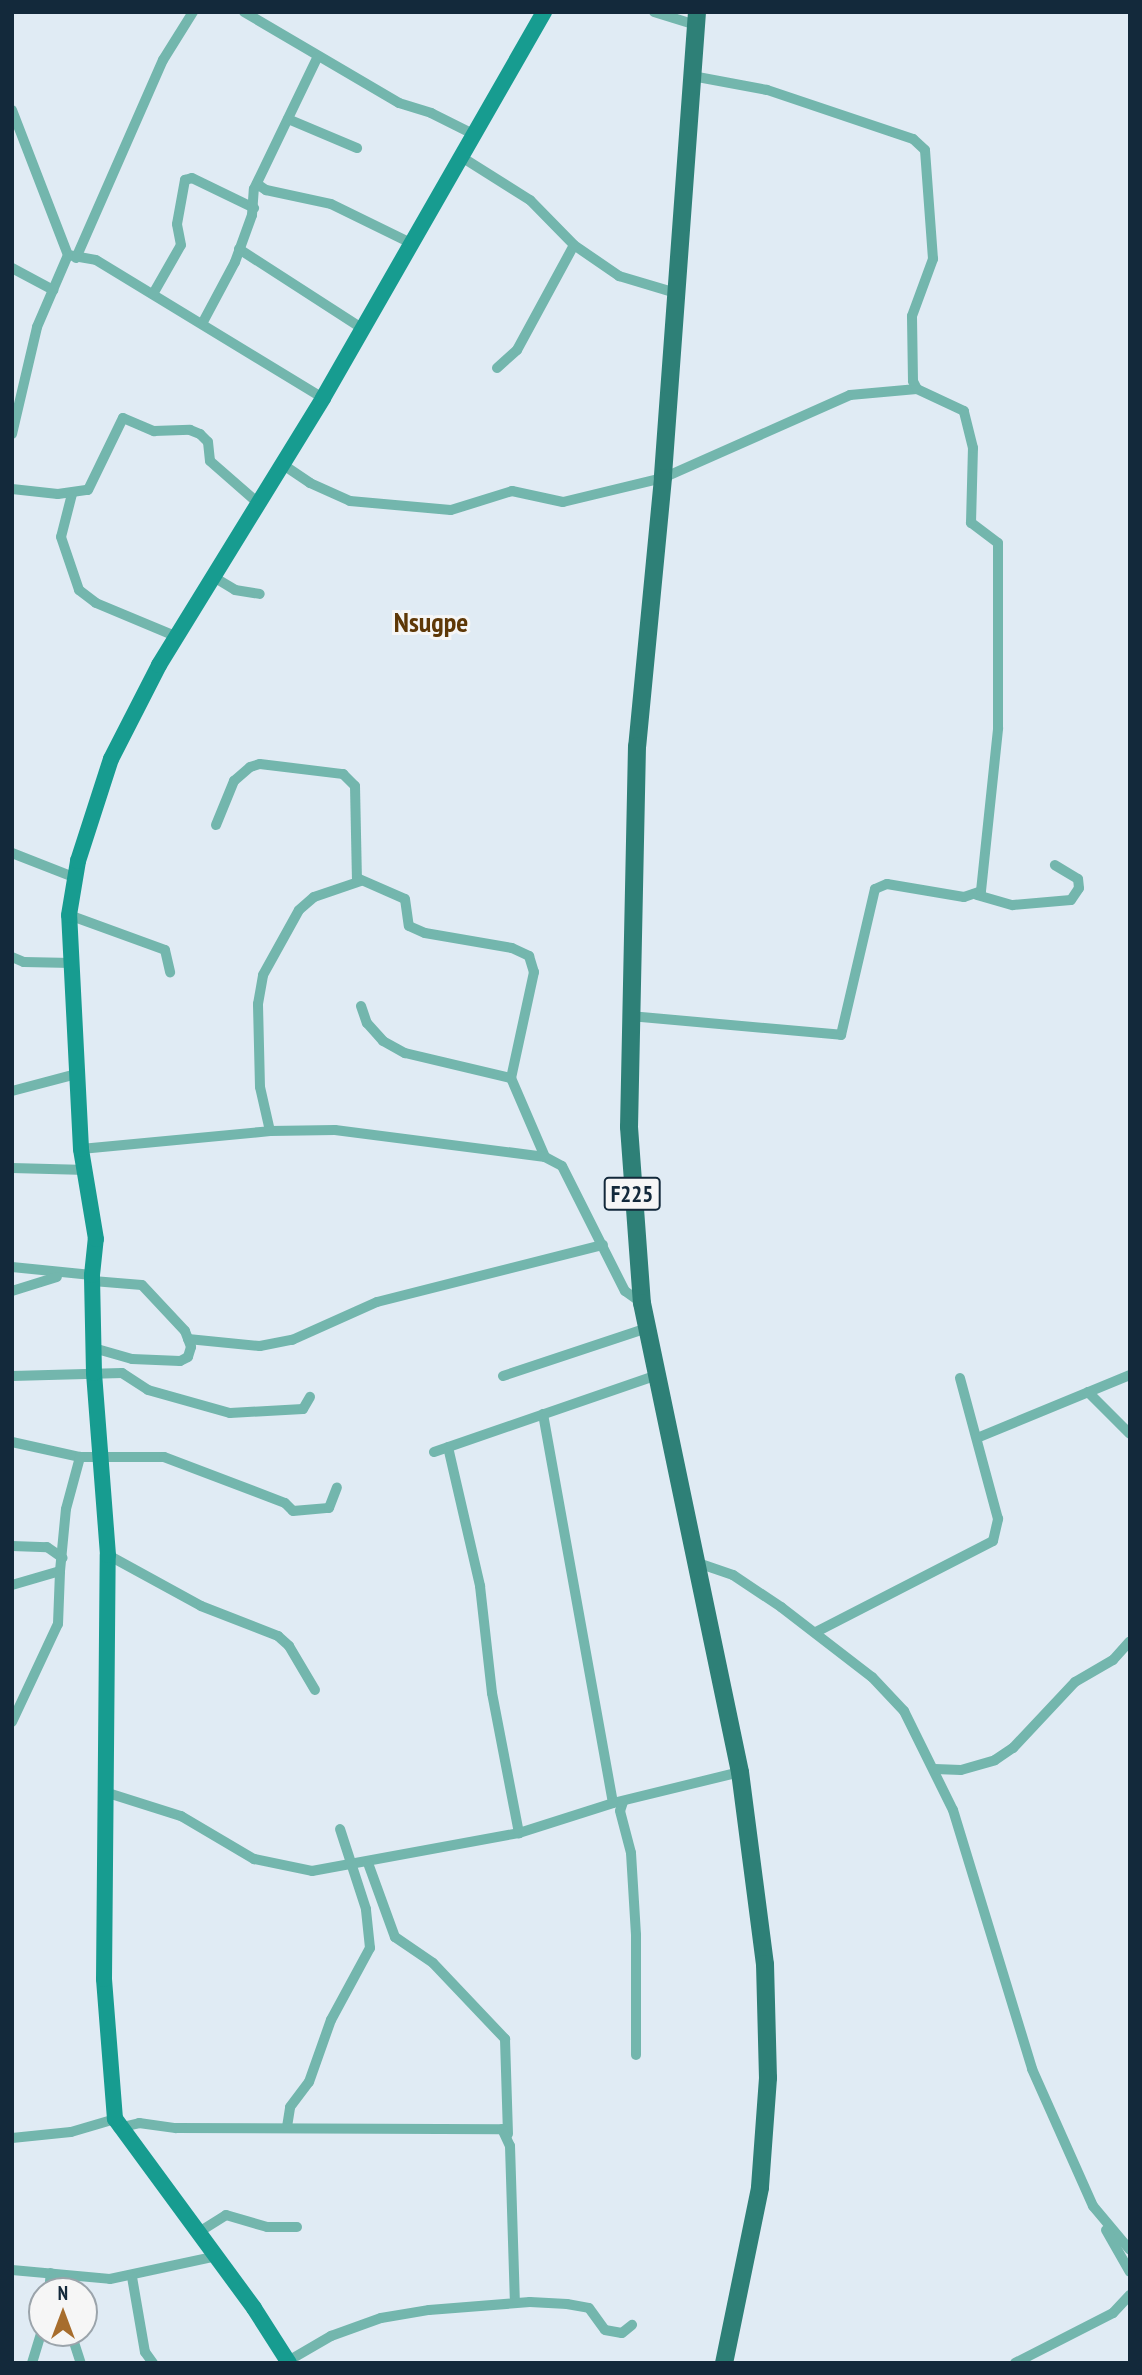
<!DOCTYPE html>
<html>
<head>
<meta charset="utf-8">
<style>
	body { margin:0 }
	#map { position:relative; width:1142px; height:2375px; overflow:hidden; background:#e0ebf4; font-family:"PT Sans Narrow",sans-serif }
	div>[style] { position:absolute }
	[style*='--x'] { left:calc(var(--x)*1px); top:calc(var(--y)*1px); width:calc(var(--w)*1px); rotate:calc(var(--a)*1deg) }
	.street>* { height:10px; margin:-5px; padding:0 5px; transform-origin:5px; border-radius:5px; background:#73b6ad }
	.secondary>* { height:16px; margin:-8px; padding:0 8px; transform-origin:8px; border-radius:8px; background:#179c90 }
	.primary>* { height:18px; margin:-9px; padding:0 9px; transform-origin:9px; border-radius:9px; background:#2e8077 }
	span { translate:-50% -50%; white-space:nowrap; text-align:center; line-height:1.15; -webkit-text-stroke:6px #f6f6f6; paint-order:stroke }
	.shield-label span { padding:2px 5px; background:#f6f6f6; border:2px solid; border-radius:5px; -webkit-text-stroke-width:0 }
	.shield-label { font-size:23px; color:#13293b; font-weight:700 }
	.quarter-label { font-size:28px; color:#5e3807; font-weight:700 }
	.frame { position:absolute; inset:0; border:14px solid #13293b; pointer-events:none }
	.north { position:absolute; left:28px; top:2277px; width:70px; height:70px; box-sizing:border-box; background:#f6f6f6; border:2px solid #9ba4ab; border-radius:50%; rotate:0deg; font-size:19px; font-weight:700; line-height:28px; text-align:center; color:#13293b }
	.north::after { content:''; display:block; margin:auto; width:24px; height:32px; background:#a76d2d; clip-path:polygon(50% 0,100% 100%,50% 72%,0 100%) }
</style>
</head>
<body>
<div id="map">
	<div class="street">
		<div style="--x:244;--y:12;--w:180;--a:30.4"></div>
		<div style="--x:399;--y:103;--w:34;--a:17"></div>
		<div style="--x:431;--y:113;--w:47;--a:26.6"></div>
		<div style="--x:654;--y:12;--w:44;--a:17.2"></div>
		<div style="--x:12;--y:110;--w:155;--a:68.9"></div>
		<div style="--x:68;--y:255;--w:28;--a:10"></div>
		<div style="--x:96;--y:260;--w:266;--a:31.3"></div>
		<div style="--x:288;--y:119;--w:75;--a:22.8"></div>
		<div style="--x:460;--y:156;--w:83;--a:32.2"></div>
		<div style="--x:530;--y:200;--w:63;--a:45.6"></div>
		<div style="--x:574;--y:245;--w:55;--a:34.6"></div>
		<div style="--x:619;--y:276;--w:59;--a:16.6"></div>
		<div style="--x:257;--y:184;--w:11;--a:34"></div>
		<div style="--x:266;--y:190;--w:66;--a:12.2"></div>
		<div style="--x:331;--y:204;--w:91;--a:26"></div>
		<div style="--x:239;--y:249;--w:148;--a:32.8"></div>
		<div style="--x:76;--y:258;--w:216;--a:-66.3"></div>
		<div style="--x:163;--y:60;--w:57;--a:-58"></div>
		<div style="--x:12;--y:268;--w:47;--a:28.2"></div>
		<div style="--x:153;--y:294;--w:56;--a:-60.3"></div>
		<div style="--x:181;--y:245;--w:21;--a:-101"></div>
		<div style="--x:177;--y:224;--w:45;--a:-79.7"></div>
		<div style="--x:185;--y:180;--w:7;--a:-16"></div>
		<div style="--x:192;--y:178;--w:69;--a:25.8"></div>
		<div style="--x:203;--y:322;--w:68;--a:-61.9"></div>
		<div style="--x:235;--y:262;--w:50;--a:-70.1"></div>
		<div style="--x:252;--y:215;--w:26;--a:-86"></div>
		<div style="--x:254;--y:189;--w:145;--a:-64.3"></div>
		<div style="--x:497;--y:368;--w:27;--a:-42"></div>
		<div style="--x:517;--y:350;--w:119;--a:-61.5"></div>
		<div style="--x:12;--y:434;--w:110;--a:-76.8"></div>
		<div style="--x:37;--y:327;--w:78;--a:-66.7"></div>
		<div style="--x:282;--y:464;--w:34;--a:34"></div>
		<div style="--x:310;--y:483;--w:44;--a:24.2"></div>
		<div style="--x:350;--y:501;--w:101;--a:5.1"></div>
		<div style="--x:451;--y:510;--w:64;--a:-17.3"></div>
		<div style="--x:512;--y:491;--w:52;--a:12.2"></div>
		<div style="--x:563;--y:502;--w:103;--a:-13.5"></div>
		<div style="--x:663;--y:478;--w:205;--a:-23.9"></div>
		<div style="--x:850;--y:395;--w:67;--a:-5.1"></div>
		<div style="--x:12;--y:489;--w:46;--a:6.2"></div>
		<div style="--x:58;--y:494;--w:30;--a:-8"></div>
		<div style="--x:88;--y:490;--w:80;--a:-64.1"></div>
		<div style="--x:123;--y:418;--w:34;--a:23"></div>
		<div style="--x:154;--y:431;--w:36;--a:-2"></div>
		<div style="--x:190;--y:430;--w:11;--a:22"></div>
		<div style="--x:200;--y:434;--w:11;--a:45"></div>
		<div style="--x:208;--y:442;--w:19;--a:84"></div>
		<div style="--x:210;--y:461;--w:64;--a:41.2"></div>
		<div style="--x:72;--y:494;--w:44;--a:104.3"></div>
		<div style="--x:61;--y:537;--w:56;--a:71.2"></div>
		<div style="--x:79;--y:590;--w:21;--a:37"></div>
		<div style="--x:96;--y:603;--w:86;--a:22.7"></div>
		<div style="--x:212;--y:576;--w:27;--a:31"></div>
		<div style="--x:235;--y:590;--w:25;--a:9"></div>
		<div style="--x:216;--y:825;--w:48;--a:-67.8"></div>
		<div style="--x:234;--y:781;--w:21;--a:-41"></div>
		<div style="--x:250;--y:767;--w:10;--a:-17"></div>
		<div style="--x:260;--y:764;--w:84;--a:6.9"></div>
		<div style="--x:343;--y:774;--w:17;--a:45"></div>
		<div style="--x:355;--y:786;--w:92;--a:88.8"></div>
		<div style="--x:357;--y:878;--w:52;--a:23.6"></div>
		<div style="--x:405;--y:899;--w:27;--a:82"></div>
		<div style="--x:409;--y:926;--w:17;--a:24"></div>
		<div style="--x:425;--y:933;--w:88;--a:9.8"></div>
		<div style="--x:512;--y:948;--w:19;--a:25"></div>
		<div style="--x:529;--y:956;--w:17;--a:73"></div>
		<div style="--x:534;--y:972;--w:108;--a:102.2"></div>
		<div style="--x:511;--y:1078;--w:86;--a:66.7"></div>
		<div style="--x:12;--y:853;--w:69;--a:21.3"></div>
		<div style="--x:977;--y:895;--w:37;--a:16"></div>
		<div style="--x:1013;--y:905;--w:58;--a:-4.9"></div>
		<div style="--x:1071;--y:900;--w:14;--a:-56"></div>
		<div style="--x:1079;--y:888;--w:9;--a:-96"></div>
		<div style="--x:1078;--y:879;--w:27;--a:-149"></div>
		<div style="--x:69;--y:915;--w:102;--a:20"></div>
		<div style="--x:165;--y:950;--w:23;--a:77"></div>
		<div style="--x:12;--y:957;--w:13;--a:23"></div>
		<div style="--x:24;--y:962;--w:48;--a:1.2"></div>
		<div style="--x:361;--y:1006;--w:18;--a:71"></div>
		<div style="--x:367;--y:1023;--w:24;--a:48"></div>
		<div style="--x:383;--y:1041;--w:25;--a:29"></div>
		<div style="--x:405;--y:1053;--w:109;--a:13.3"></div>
		<div style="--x:630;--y:1016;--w:212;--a:5.1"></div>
		<div style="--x:841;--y:1035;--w:150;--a:-76.9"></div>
		<div style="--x:875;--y:889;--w:13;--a:-23"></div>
		<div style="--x:887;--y:884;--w:78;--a:9.6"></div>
		<div style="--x:964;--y:897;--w:18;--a:-19"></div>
		<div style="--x:981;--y:891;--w:164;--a:-84"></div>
		<div style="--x:998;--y:728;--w:185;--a:-90"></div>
		<div style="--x:998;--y:543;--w:34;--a:-143"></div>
		<div style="--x:971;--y:523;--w:75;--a:-88.5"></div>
		<div style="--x:973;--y:448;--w:38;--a:-104"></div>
		<div style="--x:964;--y:411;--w:52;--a:-154.9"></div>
		<div style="--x:917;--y:389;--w:9;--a:-117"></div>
		<div style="--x:913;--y:381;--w:65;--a:-90.9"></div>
		<div style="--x:912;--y:316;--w:61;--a:-69.8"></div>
		<div style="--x:933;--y:259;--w:109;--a:-94.2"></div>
		<div style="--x:925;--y:150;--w:16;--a:-137"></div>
		<div style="--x:913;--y:139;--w:154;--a:-161.4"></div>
		<div style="--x:767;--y:90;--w:76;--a:-169.4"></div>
		<div style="--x:12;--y:1091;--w:70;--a:-14.8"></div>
		<div style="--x:270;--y:1131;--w:45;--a:-102.8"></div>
		<div style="--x:260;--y:1087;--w:83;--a:-91.4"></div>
		<div style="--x:258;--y:1004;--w:29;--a:-80"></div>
		<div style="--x:263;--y:975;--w:74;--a:-61"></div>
		<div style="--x:299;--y:910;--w:20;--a:-41"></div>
		<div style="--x:314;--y:897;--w:50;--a:-18.8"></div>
		<div style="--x:81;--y:1149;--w:190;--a:-5.4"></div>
		<div style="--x:270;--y:1131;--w:65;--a:-0.9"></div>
		<div style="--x:335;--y:1130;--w:212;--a:7.3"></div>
		<div style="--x:545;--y:1157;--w:19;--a:28"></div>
		<div style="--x:562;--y:1166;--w:140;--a:63.3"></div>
		<div style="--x:625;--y:1291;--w:21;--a:35"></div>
		<div style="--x:12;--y:1168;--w:75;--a:1.5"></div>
		<div style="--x:12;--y:1267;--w:80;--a:5.7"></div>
		<div style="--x:93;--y:1281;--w:49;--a:4.7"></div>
		<div style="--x:142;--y:1285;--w:63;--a:46.9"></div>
		<div style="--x:185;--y:1331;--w:17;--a:69"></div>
		<div style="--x:191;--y:1347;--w:10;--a:107"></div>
		<div style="--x:188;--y:1357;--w:9;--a:153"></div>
		<div style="--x:180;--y:1361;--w:48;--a:-177.6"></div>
		<div style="--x:132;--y:1359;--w:40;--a:-164"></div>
		<div style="--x:12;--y:1291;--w:47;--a:-17.3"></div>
		<div style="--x:188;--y:1339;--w:72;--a:5.6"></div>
		<div style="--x:260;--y:1346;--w:33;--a:-11"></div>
		<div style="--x:292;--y:1340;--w:93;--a:-24.1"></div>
		<div style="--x:377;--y:1302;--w:233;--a:-14.2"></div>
		<div style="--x:12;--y:1376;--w:110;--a:-1.6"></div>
		<div style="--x:122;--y:1373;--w:31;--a:33"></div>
		<div style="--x:148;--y:1390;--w:85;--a:15.7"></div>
		<div style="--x:230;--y:1413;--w:73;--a:-3.1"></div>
		<div style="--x:303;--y:1409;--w:14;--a:-60"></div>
		<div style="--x:503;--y:1376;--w:152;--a:-18.4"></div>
		<div style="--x:1088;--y:1392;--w:59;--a:45"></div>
		<div style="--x:543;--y:1414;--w:395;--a:79.8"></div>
		<div style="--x:977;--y:1438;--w:165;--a:-22.4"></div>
		<div style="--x:12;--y:1442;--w:70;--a:12.4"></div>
		<div style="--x:80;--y:1457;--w:84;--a:0"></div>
		<div style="--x:164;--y:1457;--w:129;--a:20.8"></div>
		<div style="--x:285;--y:1503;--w:11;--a:45"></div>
		<div style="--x:293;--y:1511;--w:36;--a:-5"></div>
		<div style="--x:329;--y:1508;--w:22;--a:-69"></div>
		<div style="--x:448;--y:1447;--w:143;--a:77"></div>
		<div style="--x:480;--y:1586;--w:108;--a:83.6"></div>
		<div style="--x:492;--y:1693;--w:143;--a:79.1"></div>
		<div style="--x:434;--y:1452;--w:237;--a:-19"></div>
		<div style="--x:12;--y:1546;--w:35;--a:2"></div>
		<div style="--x:47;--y:1547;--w:19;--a:35"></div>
		<div style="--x:108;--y:1555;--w:106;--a:28.7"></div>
		<div style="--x:201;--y:1606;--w:83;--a:21.3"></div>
		<div style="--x:278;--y:1636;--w:15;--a:42"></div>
		<div style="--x:289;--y:1646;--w:51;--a:59.4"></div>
		<div style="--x:698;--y:1563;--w:37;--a:19"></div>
		<div style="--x:733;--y:1575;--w:58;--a:33.7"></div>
		<div style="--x:781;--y:1607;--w:115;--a:37.6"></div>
		<div style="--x:872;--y:1677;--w:47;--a:46.7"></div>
		<div style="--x:904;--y:1711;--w:110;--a:63.7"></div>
		<div style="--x:953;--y:1810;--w:271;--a:73"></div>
		<div style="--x:1032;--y:2069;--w:150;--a:66"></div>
		<div style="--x:1093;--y:2206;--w:57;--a:49.9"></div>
		<div style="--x:12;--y:1585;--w:50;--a:-16.3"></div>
		<div style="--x:60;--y:1571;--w:62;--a:-84.5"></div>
		<div style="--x:66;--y:1509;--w:54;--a:-74.9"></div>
		<div style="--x:816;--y:1632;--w:199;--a:-27.2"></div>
		<div style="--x:993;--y:1541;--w:23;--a:-77"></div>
		<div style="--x:998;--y:1519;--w:146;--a:-105.1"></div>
		<div style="--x:12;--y:1722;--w:108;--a:-64.9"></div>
		<div style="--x:58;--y:1624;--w:53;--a:-87.8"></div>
		<div style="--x:935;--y:1769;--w:26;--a:2"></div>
		<div style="--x:961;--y:1770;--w:35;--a:-16"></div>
		<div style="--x:995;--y:1760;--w:22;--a:-34"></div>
		<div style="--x:1013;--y:1748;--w:91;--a:-46.8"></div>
		<div style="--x:1075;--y:1682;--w:44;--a:-30.1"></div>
		<div style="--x:1113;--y:1660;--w:25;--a:-48"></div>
		<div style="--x:108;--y:1793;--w:77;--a:17.5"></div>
		<div style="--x:181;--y:1816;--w:85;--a:30.5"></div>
		<div style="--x:254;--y:1859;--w:59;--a:11.7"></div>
		<div style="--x:312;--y:1871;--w:210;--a:-10.4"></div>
		<div style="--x:519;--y:1833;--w:99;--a:-17.7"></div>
		<div style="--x:613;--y:1803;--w:131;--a:-13.7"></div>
		<div style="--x:623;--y:1802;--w:9;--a:108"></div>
		<div style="--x:620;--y:1811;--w:43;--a:75.3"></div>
		<div style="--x:631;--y:1853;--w:82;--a:86.5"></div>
		<div style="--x:636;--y:1935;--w:120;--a:90"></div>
		<div style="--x:368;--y:1863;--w:79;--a:70"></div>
		<div style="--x:395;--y:1937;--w:46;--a:34.4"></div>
		<div style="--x:433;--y:1963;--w:105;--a:46.5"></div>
		<div style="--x:505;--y:2039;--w:95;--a:88.2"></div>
		<div style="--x:287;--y:2127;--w:20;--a:-81"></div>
		<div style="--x:290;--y:2107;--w:31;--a:-53"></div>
		<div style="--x:309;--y:2082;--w:66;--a:-70.5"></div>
		<div style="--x:331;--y:2020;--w:82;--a:-61.6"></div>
		<div style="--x:370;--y:1948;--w:39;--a:-96"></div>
		<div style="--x:366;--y:1909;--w:84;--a:-108"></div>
		<div style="--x:118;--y:2128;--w:22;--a:-13"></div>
		<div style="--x:139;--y:2123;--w:37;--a:8"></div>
		<div style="--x:176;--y:2128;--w:326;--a:0.2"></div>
		<div style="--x:502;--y:2129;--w:19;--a:65"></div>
		<div style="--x:510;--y:2146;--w:157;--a:88.2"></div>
		<div style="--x:12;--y:2138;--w:59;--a:-5.8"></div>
		<div style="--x:71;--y:2132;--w:46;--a:-16.5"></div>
		<div style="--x:1106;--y:2230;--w:48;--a:60.3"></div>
		<div style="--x:199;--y:2232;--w:32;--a:-32"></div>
		<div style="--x:226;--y:2215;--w:43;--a:16.3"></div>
		<div style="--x:267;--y:2227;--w:30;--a:0"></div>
		<div style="--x:12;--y:2270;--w:98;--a:5.2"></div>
		<div style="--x:110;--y:2279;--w:109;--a:-12.1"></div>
		<div style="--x:132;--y:2277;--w:76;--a:80.2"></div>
		<div style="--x:145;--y:2352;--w:14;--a:54"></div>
		<div style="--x:49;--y:2291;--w:18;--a:-84"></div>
		<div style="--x:71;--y:2333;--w:32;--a:72"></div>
		<div style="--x:288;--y:2361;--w:50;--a:-30.2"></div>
		<div style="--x:331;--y:2336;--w:53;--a:-19.8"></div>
		<div style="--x:381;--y:2318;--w:49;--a:-9.5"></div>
		<div style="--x:429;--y:2310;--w:101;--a:-4.5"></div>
		<div style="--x:530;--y:2302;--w:37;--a:3"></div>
		<div style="--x:567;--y:2304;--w:22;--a:10"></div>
		<div style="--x:589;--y:2308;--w:27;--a:54"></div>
		<div style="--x:605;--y:2330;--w:17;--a:10"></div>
		<div style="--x:622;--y:2333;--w:13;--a:-39"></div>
		<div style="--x:32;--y:2363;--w:34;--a:-73"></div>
		<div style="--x:1015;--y:2363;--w:110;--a:-27"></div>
		<div style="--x:1113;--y:2313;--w:25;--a:-47"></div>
	</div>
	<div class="secondary">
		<div style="--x:289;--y:2363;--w:65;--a:-122.5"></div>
		<div style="--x:254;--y:2308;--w:235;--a:-126.3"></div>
		<div style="--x:115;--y:2119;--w:140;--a:-94.5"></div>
		<div style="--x:104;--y:1979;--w:424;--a:-89.5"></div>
		<div style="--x:108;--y:1555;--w:183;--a:-94.4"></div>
		<div style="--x:94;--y:1373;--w:98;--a:-91.2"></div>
		<div style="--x:92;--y:1275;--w:36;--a:-84"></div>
		<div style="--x:96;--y:1239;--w:91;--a:-99.5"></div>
		<div style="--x:81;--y:1149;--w:234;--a:-92.9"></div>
		<div style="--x:69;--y:915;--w:55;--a:-80.5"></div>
		<div style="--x:78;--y:861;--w:107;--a:-72.1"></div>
		<div style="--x:111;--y:759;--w:106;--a:-62.9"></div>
		<div style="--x:159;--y:665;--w:313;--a:-58.4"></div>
		<div style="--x:323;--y:398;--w:445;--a:-60.2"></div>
	</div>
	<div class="primary">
		<div style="--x:697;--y:12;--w:467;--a:94.2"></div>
		<div style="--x:663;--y:478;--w:269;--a:95.5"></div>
		<div style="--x:637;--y:746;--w:381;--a:91.2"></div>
		<div style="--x:629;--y:1127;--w:176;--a:85.8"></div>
		<div style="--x:642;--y:1303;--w:479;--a:78.2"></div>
		<div style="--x:740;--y:1772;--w:194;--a:82.6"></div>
		<div style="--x:765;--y:1964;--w:114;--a:88.5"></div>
		<div style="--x:768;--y:2078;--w:110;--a:94.2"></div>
		<div style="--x:760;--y:2188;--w:179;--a:101.6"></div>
	</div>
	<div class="shield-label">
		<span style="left:632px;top:1194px">F225</span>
	</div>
	<div class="quarter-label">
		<span style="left:431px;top:622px">Nsugpe</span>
	</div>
	<div class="frame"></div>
	<div class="north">N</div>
</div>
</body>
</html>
